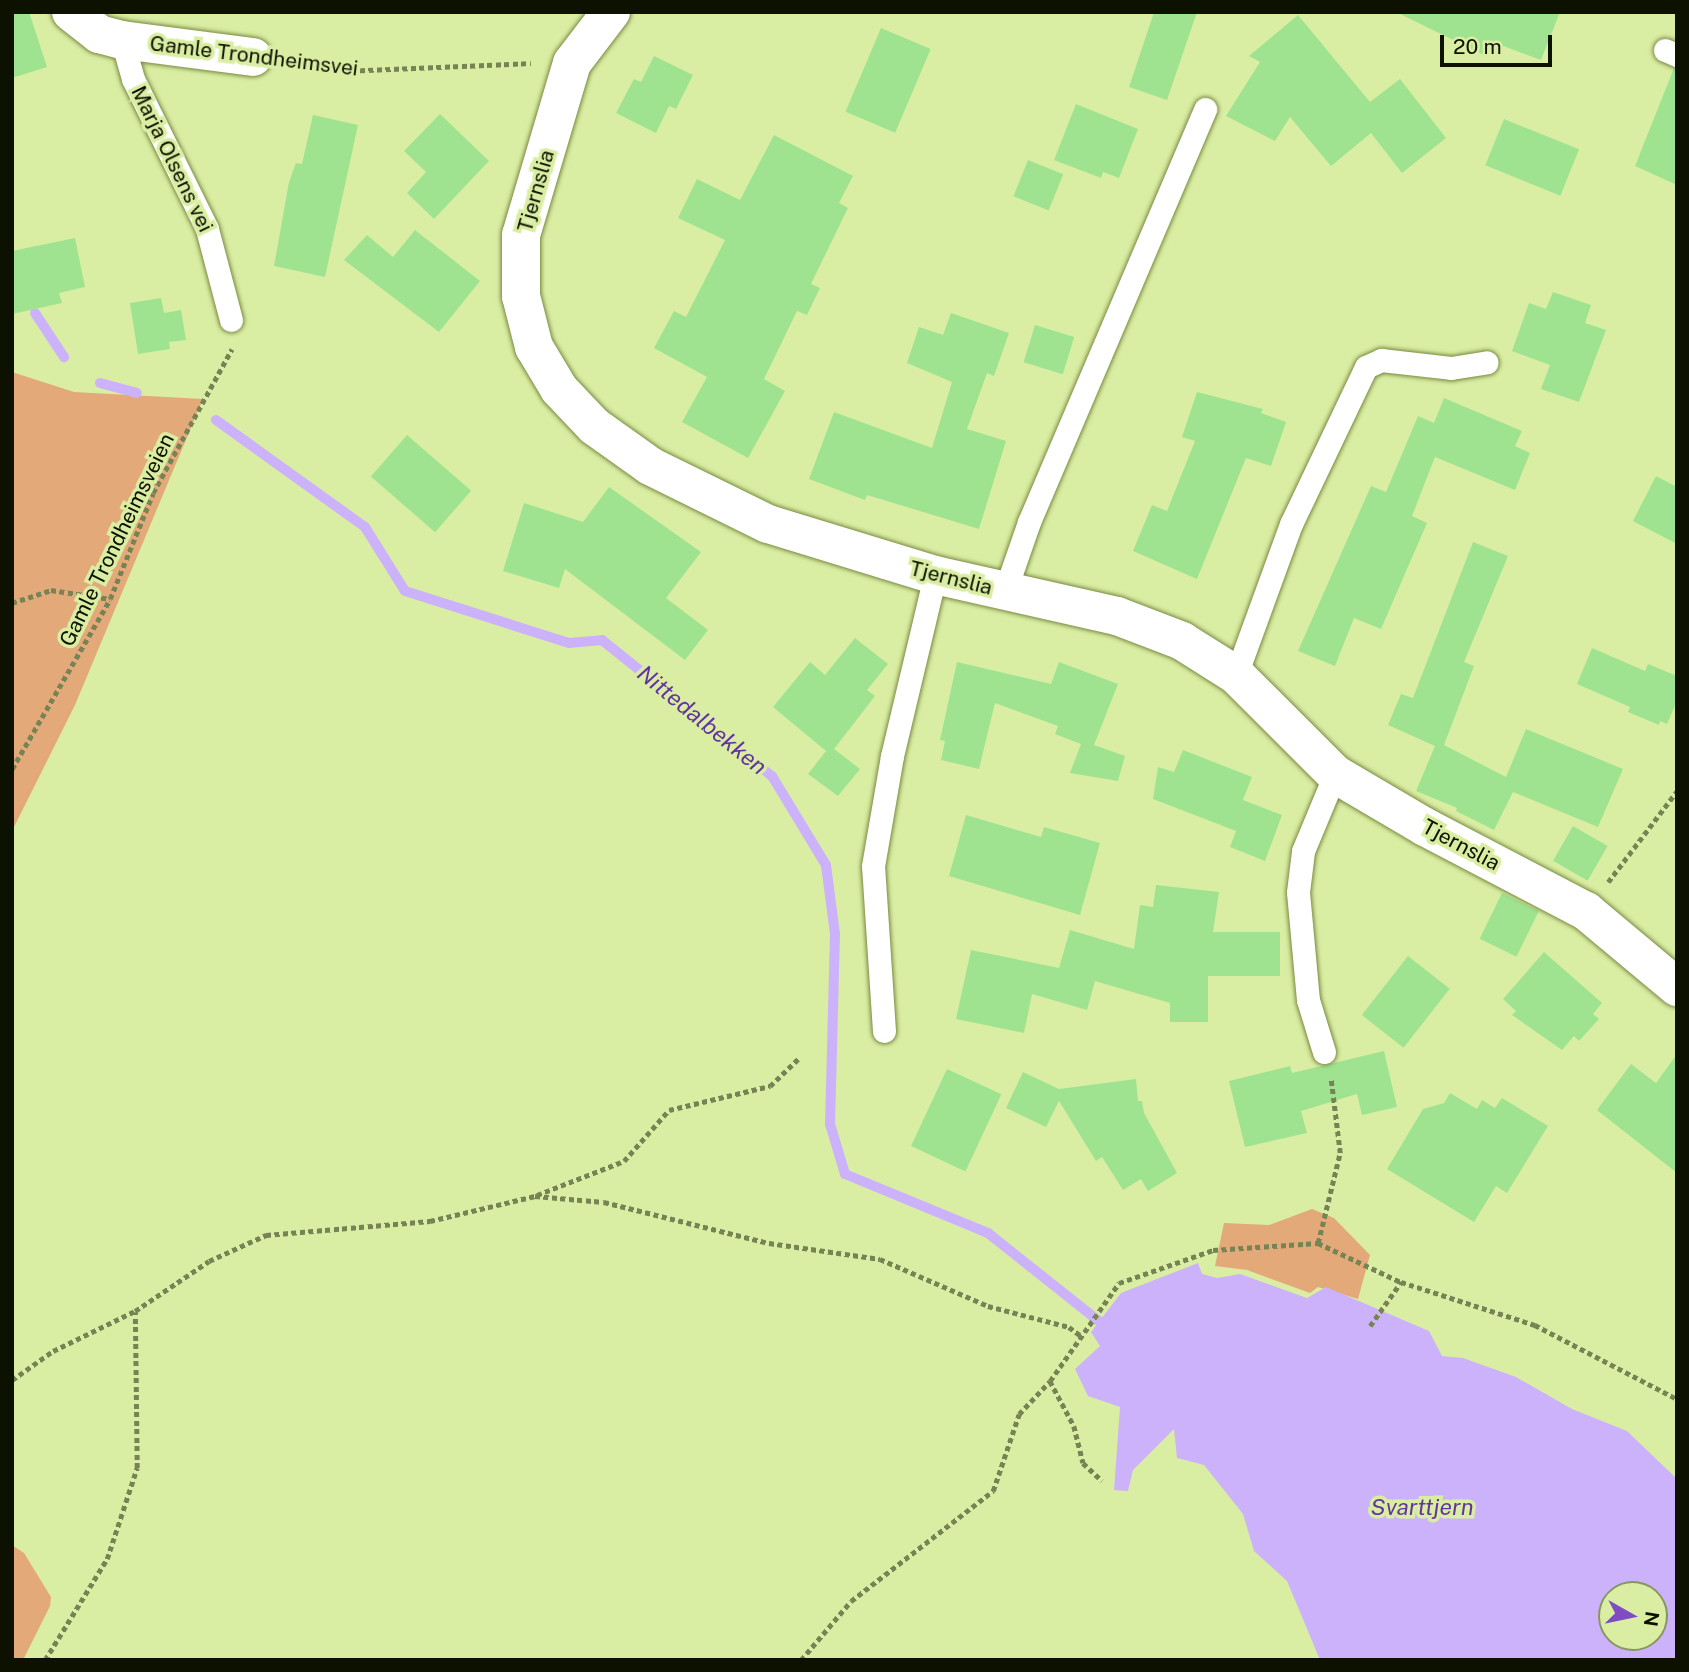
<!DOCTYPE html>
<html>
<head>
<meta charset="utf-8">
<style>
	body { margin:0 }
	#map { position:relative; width:1689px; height:1672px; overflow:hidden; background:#daeea3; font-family:"Public Sans",sans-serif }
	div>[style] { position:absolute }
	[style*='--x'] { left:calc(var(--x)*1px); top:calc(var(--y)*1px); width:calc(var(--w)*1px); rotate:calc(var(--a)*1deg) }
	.green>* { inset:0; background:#e3a978 }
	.water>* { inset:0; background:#ccb2fb }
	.stream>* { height:10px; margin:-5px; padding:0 5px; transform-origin:5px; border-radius:5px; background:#ccb2fb }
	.building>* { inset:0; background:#9fe391; transform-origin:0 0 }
	.path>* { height:4.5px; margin-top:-2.25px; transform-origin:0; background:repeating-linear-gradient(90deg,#768354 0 5px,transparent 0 8.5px) }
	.roads { filter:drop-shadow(0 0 2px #798a42) drop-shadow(0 0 2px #798a42) }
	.lane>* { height:23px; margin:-11.5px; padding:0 11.5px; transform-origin:11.5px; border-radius:11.5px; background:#fff }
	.street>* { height:38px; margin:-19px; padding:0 19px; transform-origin:19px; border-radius:19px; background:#fff }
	span { translate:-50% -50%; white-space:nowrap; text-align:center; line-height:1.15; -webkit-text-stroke:7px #daeea3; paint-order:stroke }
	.street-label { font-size:21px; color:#0c1100 }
	.water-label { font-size:23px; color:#63359c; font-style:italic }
	.frame { position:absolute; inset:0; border:14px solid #0c1100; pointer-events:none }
	.north { position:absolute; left:1598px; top:1581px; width:70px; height:70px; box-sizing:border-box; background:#daeea3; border:2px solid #889662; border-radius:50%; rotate:99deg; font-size:19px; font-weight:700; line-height:28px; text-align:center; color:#0c1100 }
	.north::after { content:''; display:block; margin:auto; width:24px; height:32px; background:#7f4cc3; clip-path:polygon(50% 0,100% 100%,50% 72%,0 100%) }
	.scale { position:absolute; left:1440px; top:35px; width:112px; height:32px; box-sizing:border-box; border:4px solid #0c1100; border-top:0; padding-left:9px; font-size:21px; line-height:24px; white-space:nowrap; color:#0c1100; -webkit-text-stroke:5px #daeea3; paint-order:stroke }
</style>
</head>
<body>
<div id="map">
	<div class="green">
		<div style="clip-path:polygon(12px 372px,74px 392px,203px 399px,75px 705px,12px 831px)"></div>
		<div style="clip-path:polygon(1312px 1209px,1334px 1218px,1370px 1255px,1358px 1299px,1318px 1287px,1310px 1293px,1247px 1270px,1215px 1266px,1224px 1223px,1269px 1225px)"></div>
		<div style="clip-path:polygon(12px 1545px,24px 1553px,51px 1597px,50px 1606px,23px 1660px,12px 1660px)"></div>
	</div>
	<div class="water">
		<div style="clip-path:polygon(evenodd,1198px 1263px,1202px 1274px,1217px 1278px,1240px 1274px,1307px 1298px,1326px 1287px,1429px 1331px,1442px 1356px,1463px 1358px,1516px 1377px,1572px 1409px,1627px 1431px,1677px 1479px,1677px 1660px,1320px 1660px,1287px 1581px,1254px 1551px,1243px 1514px,1204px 1465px,1177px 1458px,1174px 1429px,1133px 1470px,1128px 1491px,1114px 1490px,1120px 1407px,1088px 1396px,1075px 1369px,1100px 1346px,1091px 1332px,1121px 1293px,1198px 1263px,1612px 1595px,1654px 1595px,1654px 1637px,1612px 1637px,1612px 1595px)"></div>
	</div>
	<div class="stream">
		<div style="--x:35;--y:313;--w:53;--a:56.6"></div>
		<div style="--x:100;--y:383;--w:38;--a:15"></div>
		<div style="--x:216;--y:420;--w:183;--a:35.7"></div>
		<div style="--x:365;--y:527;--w:75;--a:58"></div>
		<div style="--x:405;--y:591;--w:172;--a:17.6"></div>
		<div style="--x:569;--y:643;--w:33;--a:-5"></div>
		<div style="--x:602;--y:640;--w:218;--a:38.7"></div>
		<div style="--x:772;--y:776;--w:104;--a:58.8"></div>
		<div style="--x:826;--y:865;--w:70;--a:82.6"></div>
		<div style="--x:835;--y:934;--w:190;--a:91.5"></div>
		<div style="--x:830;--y:1124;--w:52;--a:73.3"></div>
		<div style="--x:845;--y:1174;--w:155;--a:22.4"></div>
		<div style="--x:988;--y:1233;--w:143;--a:38.5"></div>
	</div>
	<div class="building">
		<div style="clip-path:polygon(12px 12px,29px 12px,47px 67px,12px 78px)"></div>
		<div style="clip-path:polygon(1154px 12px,1197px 12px,1167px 100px,1129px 87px)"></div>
		<div style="clip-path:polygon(1396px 12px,1560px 12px,1541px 60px,1490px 41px,1484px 55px)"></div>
		<div style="clip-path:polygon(1298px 15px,1370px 102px,1400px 79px,1446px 138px,1402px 173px,1371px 133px,1331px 166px,1290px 117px,1275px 141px,1226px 116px,1260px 62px,1249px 56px)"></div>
		<div style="left:881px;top:28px;width:54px;height:91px;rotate:23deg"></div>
		<div style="clip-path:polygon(654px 56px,693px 75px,676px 109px,669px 106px,656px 133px,616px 113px,634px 79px,641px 82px)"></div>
		<div style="clip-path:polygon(1674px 68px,1677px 69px,1677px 185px,1635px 166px)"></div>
		<div style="clip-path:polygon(1076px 104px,1138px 129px,1119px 178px,1103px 172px,1101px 178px,1054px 160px)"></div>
		<div style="clip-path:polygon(440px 114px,489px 161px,434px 219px,407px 193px,426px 172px,404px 151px)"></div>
		<div style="clip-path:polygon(313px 115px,358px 125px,325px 277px,274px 266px,289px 182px,296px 163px,302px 164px)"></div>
		<div style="left:1504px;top:119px;width:81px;height:50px;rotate:22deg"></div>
		<div style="clip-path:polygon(774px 135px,853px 176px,839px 203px,848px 208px,811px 284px,820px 288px,807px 315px,797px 311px,764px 379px,785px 391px,748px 458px,682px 422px,707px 377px,654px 348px,674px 311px,686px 317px,725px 240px,678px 218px,697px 179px,740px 200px)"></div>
		<div style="left:1028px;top:160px;width:38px;height:39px;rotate:22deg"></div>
		<div style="clip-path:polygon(415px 230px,480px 281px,439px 332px,344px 260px,367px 235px,393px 257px)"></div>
		<div style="clip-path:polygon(75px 238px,85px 287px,59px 293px,62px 303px,12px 314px,12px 251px)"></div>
		<div style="clip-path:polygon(1553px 292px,1591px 305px,1585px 323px,1606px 330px,1579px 402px,1541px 389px,1550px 365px,1512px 351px,1529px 303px,1546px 309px)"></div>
		<div style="clip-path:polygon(161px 298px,164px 313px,181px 310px,186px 340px,169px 342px,170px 349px,138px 354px,130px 303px)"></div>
		<div style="clip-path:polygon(951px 313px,1009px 333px,994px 376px,987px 373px,967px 429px,1006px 441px,979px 529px,867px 495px,865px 500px,809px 479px,834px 412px,932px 448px,952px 382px,907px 363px,919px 327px,943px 335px)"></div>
		<div style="left:1035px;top:325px;width:41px;height:39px;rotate:17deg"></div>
		<div style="clip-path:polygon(1197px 392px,1263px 409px,1261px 413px,1286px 422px,1271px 466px,1246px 458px,1197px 579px,1133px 551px,1152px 505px,1167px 511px,1195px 441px,1182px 437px)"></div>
		<div style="clip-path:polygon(1444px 398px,1522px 431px,1515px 446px,1530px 453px,1515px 490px,1435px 457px,1412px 516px,1427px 523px,1381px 629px,1354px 618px,1335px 666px,1298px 651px,1371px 486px,1386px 492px,1418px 416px,1434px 423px)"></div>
		<div style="left:407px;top:435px;width:85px;height:55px;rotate:41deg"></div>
		<div style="clip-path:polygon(1656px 476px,1677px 487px,1677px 544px,1633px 521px)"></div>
		<div style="clip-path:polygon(609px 487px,701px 552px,666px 598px,708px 630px,685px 660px,565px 569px,559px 588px,503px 571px,524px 503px,583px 522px)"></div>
		<div style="clip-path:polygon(1473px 542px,1508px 556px,1464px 662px,1474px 666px,1444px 745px,1506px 777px,1526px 729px,1623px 769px,1598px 827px,1513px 792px,1494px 830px,1456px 811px,1457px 808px,1416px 791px,1435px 746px,1388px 725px,1401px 694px,1413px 698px)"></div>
		<div style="clip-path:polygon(855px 638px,888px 664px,867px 690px,875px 696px,834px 749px,860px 769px,838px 796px,808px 774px,826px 751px,773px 707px,810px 662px,825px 675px)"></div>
		<div style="clip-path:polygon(1592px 648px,1645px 671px,1648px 664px,1677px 676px,1677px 701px,1667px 724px,1660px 721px,1659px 725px,1628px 712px,1630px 707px,1577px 684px)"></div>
		<div style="clip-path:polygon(957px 662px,1051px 684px,1059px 662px,1118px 684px,1094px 745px,1125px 756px,1118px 781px,1070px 773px,1081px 744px,1055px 734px,1058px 726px,995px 703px,979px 769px,941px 760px,945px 741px,940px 740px)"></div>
		<div style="clip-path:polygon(1183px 750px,1252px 777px,1243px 800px,1282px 815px,1265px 861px,1230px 847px,1236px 831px,1153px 799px,1158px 767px,1174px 772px)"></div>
		<div style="clip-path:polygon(966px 815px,1041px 837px,1044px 827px,1100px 843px,1080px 915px,949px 876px)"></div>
		<div style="left:1573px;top:826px;width:40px;height:40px;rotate:30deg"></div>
		<div style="clip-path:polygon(1156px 885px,1219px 892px,1213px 932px,1280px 932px,1280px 976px,1208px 976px,1208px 1022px,1170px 1022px,1170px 1003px,1095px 981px,1087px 1010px,1032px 994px,1024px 1033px,956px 1019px,971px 950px,1059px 968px,1070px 930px,1134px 949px,1140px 905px,1153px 907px)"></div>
		<div style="left:1502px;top:893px;width:41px;height:51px;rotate:26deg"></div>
		<div style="clip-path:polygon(1544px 952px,1602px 1003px,1593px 1014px,1599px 1019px,1579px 1041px,1574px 1036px,1562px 1050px,1512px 1015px,1516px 1011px,1503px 999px)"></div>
		<div style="left:1408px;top:956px;width:53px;height:75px;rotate:38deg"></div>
		<div style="clip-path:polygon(1384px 1051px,1397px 1107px,1362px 1115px,1357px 1094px,1301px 1111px,1307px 1133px,1245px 1147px,1229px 1081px,1290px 1066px,1292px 1073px)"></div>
		<div style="clip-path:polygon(1677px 1054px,1677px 1173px,1597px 1110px,1631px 1064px,1656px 1083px)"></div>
		<div style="left:947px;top:1069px;width:60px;height:85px;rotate:25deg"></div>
		<div style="clip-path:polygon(1023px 1072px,1059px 1089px,1136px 1079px,1138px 1101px,1142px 1101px,1144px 1113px,1177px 1173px,1148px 1191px,1141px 1179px,1123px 1190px,1102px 1157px,1096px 1161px,1059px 1101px,1046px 1127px,1006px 1108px)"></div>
		<div style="clip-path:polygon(1450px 1093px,1477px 1109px,1482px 1100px,1495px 1108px,1502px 1098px,1548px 1126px,1507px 1193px,1496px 1186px,1474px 1222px,1387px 1169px,1423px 1109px,1444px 1103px)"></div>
	</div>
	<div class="path">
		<div style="--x:288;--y:63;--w:56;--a:8.3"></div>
		<div style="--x:343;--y:71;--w:188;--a:-2.4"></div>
		<div style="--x:12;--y:603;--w:41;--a:-18.4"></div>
		<div style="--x:51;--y:590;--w:60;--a:8.7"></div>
		<div style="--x:12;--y:769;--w:196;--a:-60"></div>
		<div style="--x:110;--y:599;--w:114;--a:-67.9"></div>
		<div style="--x:153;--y:493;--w:164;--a:-61.3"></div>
		<div style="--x:1608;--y:882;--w:114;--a:-52.8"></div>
		<div style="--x:537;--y:1195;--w:93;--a:-21.3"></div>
		<div style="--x:624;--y:1161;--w:68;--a:-48.6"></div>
		<div style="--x:669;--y:1110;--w:104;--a:-13.4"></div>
		<div style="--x:770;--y:1086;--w:39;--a:-44"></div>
		<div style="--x:1318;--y:1243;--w:93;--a:-76.3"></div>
		<div style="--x:1340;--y:1153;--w:74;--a:-97"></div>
		<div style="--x:1370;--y:1326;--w:54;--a:-54.8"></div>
		<div style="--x:12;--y:1380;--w:50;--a:-35.3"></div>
		<div style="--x:53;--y:1351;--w:91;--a:-26"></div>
		<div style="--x:135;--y:1311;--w:89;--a:-34"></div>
		<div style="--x:209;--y:1261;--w:63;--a:-24.5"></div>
		<div style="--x:266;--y:1235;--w:165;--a:-4.9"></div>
		<div style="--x:430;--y:1221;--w:108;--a:-13.4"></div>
		<div style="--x:535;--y:1196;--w:69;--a:5"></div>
		<div style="--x:604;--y:1202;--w:170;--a:14"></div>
		<div style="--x:769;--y:1243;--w:112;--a:8.2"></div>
		<div style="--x:880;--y:1259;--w:118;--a:23.5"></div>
		<div style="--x:988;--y:1306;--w:84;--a:14.5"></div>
		<div style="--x:1069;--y:1327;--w:14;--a:36"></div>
		<div style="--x:1050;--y:1381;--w:51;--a:61.9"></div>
		<div style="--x:1074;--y:1426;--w:38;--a:76"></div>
		<div style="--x:1083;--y:1463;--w:26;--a:43"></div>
		<div style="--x:45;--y:1660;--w:119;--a:-58.5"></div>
		<div style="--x:107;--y:1559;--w:96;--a:-71.8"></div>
		<div style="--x:137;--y:1468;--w:156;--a:-90.7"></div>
		<div style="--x:801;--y:1660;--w:77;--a:-49.7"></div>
		<div style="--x:851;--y:1601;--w:180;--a:-37.8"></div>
		<div style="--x:993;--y:1491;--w:81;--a:-71.3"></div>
		<div style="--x:1019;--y:1414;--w:45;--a:-46.8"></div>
		<div style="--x:1050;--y:1381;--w:120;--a:-54.9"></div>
		<div style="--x:1119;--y:1283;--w:100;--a:-19.3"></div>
		<div style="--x:1213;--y:1250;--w:105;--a:-3.8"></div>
		<div style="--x:1318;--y:1243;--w:92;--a:25.2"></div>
		<div style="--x:1401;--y:1282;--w:141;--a:17.8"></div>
		<div style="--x:1535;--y:1325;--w:160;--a:27.5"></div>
	</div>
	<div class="roads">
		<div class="lane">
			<div style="--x:122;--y:40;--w:41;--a:74.2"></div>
			<div style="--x:133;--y:79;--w:167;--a:63.7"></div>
			<div style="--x:207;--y:229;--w:94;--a:75.2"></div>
			<div style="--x:1665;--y:50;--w:13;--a:23"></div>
			<div style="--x:1005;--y:591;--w:73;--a:-70.8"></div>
			<div style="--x:1029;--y:522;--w:449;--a:-66.9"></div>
			<div style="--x:1236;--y:675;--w:161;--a:-70"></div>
			<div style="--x:1291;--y:524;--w:174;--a:-64.5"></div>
			<div style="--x:1366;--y:367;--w:17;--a:-25"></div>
			<div style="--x:1381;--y:360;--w:70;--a:6.5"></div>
			<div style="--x:1451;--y:368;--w:36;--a:-9"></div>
			<div style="--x:884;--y:1031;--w:165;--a:-93.8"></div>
			<div style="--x:873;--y:866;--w:112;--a:-80.2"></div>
			<div style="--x:892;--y:756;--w:186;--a:-76.6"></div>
			<div style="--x:1324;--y:1052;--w:54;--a:-107.1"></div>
			<div style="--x:1308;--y:1000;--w:108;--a:-95.3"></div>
			<div style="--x:1298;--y:892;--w:41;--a:-83"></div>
			<div style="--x:1303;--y:851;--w:83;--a:-67.4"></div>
		</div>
		<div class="street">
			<div style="--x:71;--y:12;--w:36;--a:38"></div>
			<div style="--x:99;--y:34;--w:24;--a:15"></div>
			<div style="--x:122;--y:40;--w:132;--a:7.4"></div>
			<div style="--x:611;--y:12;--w:64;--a:127.4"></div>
			<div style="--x:572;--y:63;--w:179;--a:106.5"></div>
			<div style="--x:521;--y:235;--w:61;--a:90"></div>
			<div style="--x:521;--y:296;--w:53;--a:75.7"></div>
			<div style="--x:534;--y:347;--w:49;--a:59.2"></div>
			<div style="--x:559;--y:389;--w:51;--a:46.6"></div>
			<div style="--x:594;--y:426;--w:69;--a:35.5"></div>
			<div style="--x:650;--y:466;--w:131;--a:26.2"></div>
			<div style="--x:768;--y:524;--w:175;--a:17"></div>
			<div style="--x:935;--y:575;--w:187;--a:12.7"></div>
			<div style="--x:1117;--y:616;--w:70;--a:21"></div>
			<div style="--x:1182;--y:641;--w:64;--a:32.2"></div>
			<div style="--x:1236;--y:675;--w:140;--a:45"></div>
			<div style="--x:1335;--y:774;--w:104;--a:30.5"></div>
			<div style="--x:1425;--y:827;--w:182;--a:27.6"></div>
			<div style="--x:1586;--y:911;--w:119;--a:39.9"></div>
		</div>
	</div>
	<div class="street-label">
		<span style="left:254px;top:56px;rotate:7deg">Gamle Trondheimsvei</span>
		<span style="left:172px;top:159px;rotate:64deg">Marja Olsens vei</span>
		<span style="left:536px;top:191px;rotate:-74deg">Tjernslia</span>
		<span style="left:117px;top:540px;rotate:-64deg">Gamle Trondheimsveien</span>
		<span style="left:951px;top:578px;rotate:14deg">Tjernslia</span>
		<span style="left:1461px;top:845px;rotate:28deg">Tjernslia</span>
	</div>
	<div class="water-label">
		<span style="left:702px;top:720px;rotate:39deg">Nittedalbekken</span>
		<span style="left:1422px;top:1507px">Svarttjern</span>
	</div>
	<div class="frame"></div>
	<div class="north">N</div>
	<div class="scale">20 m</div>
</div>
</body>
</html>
